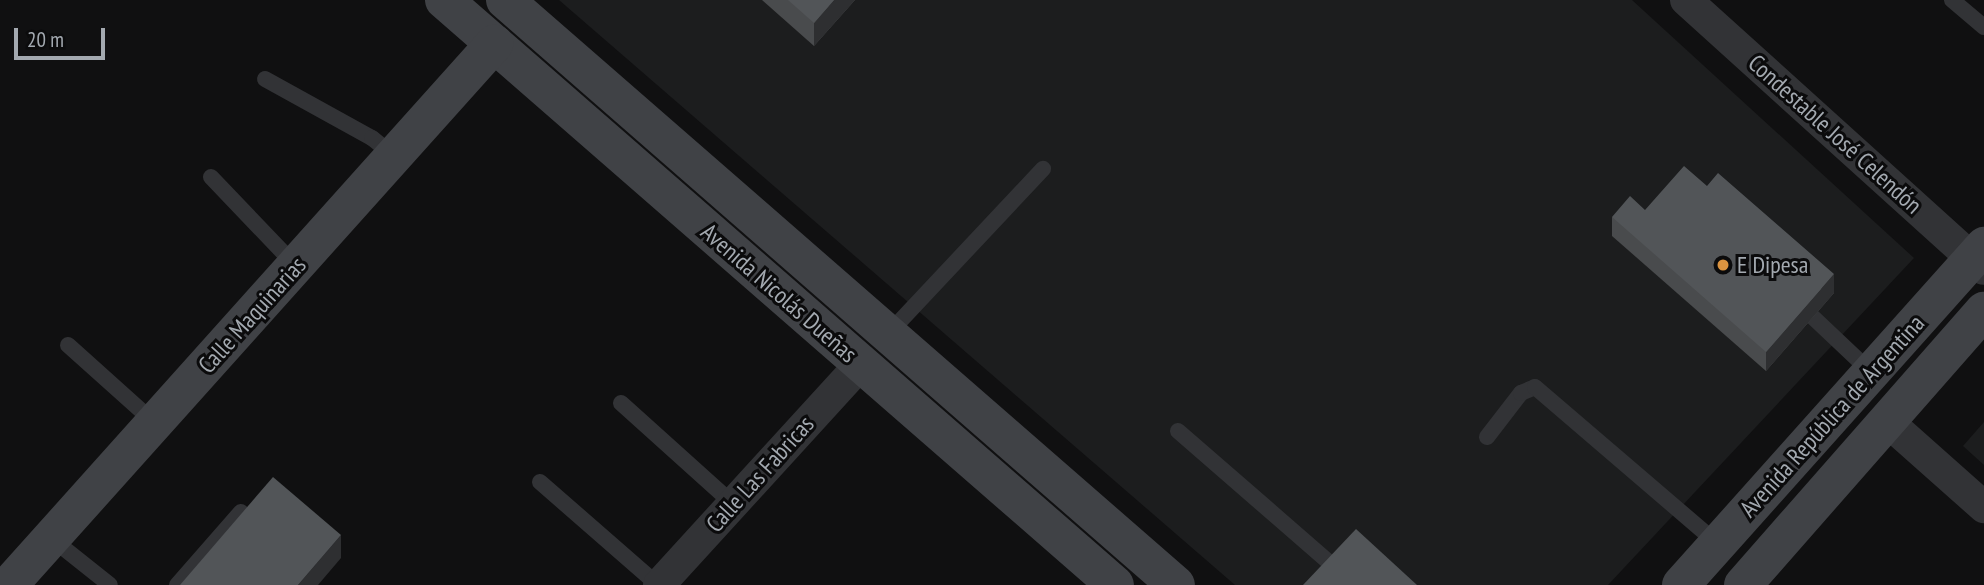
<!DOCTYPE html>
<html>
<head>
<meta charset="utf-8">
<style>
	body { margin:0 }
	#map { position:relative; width:1984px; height:585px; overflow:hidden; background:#101011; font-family:"PT Sans Narrow",sans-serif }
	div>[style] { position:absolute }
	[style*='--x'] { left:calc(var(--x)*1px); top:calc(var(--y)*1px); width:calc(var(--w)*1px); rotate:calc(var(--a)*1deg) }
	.built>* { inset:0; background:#1c1d1e }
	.lane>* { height:16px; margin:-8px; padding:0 8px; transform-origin:8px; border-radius:8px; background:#323336 }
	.street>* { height:32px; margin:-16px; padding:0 16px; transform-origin:16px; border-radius:16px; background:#323336 }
	.secondary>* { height:38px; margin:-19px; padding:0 19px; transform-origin:19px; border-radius:19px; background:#404246 }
	.wall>* { inset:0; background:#494b4d }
	.shaded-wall>* { inset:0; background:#2e2f31 }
	.building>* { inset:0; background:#525558 }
	.dots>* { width:19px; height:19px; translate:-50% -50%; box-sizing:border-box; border:4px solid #0b0b0c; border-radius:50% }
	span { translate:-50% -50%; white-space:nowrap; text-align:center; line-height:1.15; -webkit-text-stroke:6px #0b0b0c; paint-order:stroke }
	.street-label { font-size:24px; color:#a3a9b0 }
	.poi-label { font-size:24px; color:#a3a9b0 }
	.left { translate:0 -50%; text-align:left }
	.scale { position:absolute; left:14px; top:28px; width:91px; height:32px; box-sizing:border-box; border:4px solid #a3a9b0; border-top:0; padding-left:9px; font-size:21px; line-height:24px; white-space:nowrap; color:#a3a9b0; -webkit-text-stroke:5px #0b0b0c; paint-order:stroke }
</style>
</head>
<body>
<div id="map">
	<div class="built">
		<div style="clip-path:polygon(559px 0,1632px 0,1914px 258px,1608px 585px,1235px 585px)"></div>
		<div style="clip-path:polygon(1984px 422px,1984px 465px,1963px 446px)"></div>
	</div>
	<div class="lane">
		<div style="--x:1952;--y:0;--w:42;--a:40.2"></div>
		<div style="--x:265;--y:79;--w:122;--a:28.9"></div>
		<div style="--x:372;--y:138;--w:28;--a:39"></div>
		<div style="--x:211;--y:177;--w:123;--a:46.3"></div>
		<div style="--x:1799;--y:304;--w:99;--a:43.4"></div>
		<div style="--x:887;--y:335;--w:228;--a:-46.8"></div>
		<div style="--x:68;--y:345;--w:117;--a:41.9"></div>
		<div style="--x:621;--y:403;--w:151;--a:42"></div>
		<div style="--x:1178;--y:431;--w:235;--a:41"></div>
		<div style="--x:1487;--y:437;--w:56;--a:-52.3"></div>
		<div style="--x:1521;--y:393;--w:15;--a:-23"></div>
		<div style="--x:1535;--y:387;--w:241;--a:40.6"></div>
		<div style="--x:540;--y:482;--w:157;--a:41.1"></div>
		<div style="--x:51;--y:538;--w:75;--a:38.5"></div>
		<div style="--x:177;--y:585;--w:97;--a:-48.8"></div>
	</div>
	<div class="street">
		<div style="--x:1686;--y:0;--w:401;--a:42.1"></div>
		<div style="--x:1887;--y:421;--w:130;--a:41.6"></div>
		<div style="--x:659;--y:585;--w:299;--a:-47.6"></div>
	</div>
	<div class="secondary">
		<div style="--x:444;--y:0;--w:890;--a:41.08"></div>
		<div style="--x:505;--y:0;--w:890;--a:41.08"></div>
		<div style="--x:9;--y:585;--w:727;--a:-48.12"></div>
		<div style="--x:1681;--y:585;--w:455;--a:-48.2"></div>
		<div style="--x:1743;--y:585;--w:365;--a:-48.7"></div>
	</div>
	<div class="wall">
		<div style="clip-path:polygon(762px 0,855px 0,814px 46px)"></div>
		<div style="clip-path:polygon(1612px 217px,1834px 293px,1766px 371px,1612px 236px)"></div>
	</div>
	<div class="shaded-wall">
		<div style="clip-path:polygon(834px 0,855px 0,814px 46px,814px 23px)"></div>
		<div style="clip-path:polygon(1834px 274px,1834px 293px,1766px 371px,1766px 352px)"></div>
		<div style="clip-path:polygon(341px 535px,341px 558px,318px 585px,298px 585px)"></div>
	</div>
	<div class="building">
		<div style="clip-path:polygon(788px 0,834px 0,814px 23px)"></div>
		<div style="clip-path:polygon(1684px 166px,1707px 186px,1718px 173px,1834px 274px,1766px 352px,1612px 217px,1630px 196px,1645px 210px)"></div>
		<div style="clip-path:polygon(273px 477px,341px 535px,298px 585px,180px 585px)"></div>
		<div style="clip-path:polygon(1356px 529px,1417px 585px,1303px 585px)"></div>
	</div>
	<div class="dots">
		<div style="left:1723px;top:265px;background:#da9340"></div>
	</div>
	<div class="street-label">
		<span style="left:1835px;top:134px;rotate:42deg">Condestable José Celendón</span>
		<span style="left:779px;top:293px;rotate:41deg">Avenida Nicolás Dueñas</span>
		<span style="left:252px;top:315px;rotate:-48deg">Calle Maquinarias</span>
		<span style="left:1832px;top:416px;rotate:-48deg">Avenida República de Argentina</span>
		<span style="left:760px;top:474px;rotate:-48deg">Calle Las Fabricas</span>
	</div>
	<div class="poi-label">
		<span class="left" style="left:1737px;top:265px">E Dipesa</span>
	</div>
	<div class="scale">20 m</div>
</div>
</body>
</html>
